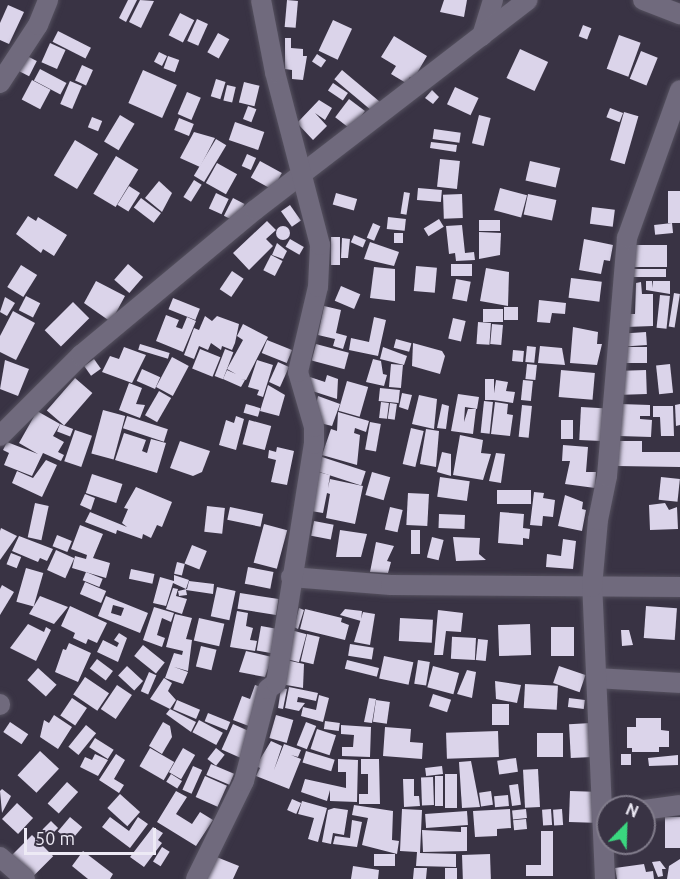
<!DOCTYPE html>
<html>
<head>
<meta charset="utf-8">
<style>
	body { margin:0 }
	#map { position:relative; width:680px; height:879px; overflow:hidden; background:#393344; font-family:Ubuntu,sans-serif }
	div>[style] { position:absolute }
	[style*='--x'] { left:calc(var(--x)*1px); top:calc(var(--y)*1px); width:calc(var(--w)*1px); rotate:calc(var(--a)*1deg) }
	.building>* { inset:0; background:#dbd4ea; transform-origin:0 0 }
	.round { border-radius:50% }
	.roads { filter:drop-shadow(0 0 2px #55515f) drop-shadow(0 0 2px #55515f) }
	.minor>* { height:20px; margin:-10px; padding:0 10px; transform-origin:10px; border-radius:10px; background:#706a7d }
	span { translate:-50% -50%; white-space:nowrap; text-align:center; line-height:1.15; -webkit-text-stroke:6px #393344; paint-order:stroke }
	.north { position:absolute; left:596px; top:795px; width:60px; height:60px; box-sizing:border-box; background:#393344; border:2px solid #817c8b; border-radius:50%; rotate:23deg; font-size:16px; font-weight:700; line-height:24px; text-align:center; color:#edeaf5 }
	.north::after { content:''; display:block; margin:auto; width:21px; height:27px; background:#3ad77f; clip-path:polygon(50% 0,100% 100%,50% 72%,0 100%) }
	.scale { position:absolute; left:24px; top:828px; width:132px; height:27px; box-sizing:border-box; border:3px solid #edeaf5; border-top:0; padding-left:8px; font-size:18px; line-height:21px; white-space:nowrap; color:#edeaf5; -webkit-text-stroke:4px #393344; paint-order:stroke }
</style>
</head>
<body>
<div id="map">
	<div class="building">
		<div style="clip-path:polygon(128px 0,137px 0,126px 22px,119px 18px)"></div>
		<div style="clip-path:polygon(140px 0,154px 1px,141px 28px,129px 22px)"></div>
		<div style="left:287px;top:0;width:11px;height:27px;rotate:5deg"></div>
		<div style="clip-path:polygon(444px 0,467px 0,464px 17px,440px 12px)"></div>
		<div style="clip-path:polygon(8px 5px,24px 12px,9px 44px,0 40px,0 23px)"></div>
		<div style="left:180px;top:13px;width:16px;height:25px;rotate:27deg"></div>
		<div style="left:197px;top:19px;width:12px;height:24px;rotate:24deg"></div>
		<div style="left:333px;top:20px;width:21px;height:34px;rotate:25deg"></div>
		<div style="left:583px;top:25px;width:9px;height:12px;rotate:21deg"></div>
		<div style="left:58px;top:31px;width:37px;height:12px;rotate:27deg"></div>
		<div style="left:218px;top:33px;width:13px;height:22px;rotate:29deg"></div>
		<div style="left:619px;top:35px;width:23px;height:36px;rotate:20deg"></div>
		<div style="clip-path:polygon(394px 36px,427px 56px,413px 80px,410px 77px,406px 83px,391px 74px,396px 66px,381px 57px)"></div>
		<div style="clip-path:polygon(285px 38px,291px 38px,291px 48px,303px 49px,303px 56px,307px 56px,303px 80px,292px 79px,292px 70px,285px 69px)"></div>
		<div style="left:50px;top:43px;width:17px;height:21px;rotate:24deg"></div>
		<div style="left:520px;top:49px;width:31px;height:32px;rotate:25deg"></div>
		<div style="left:641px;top:51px;width:18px;height:30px;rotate:22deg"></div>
		<div style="left:159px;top:52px;width:9px;height:11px;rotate:27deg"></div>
		<div style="left:317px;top:54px;width:11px;height:9px;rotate:34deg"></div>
		<div style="left:27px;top:56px;width:11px;height:17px;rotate:27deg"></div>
		<div style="left:168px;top:56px;width:12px;height:13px;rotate:20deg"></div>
		<div style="left:82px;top:65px;width:12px;height:17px;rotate:24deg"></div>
		<div style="left:40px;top:69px;width:30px;height:13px;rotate:28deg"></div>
		<div style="left:143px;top:70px;width:37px;height:36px;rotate:24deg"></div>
		<div style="left:342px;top:70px;width:54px;height:12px;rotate:40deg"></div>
		<div style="left:216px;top:79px;width:10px;height:18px;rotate:17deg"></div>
		<div style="left:32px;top:80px;width:21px;height:22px;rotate:28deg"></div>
		<div style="left:70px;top:81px;width:13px;height:25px;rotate:23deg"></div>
		<div style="left:244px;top:82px;width:16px;height:21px;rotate:14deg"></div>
		<div style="left:333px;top:83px;width:18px;height:9px;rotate:34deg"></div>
		<div style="left:227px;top:85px;width:9px;height:16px;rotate:13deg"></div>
		<div style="left:455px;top:87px;width:26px;height:19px;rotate:25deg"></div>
		<div style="clip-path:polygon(432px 90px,439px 97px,433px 104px,425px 98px)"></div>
		<div style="left:187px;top:92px;width:15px;height:24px;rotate:23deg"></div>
		<div style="left:349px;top:99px;width:20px;height:23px;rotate:37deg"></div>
		<div style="clip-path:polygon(319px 100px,332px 108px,325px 120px,315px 113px,327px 126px,313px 140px,297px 123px)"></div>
		<div style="left:248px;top:106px;width:9px;height:14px;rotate:21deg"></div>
		<div style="left:610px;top:108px;width:14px;height:10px;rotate:21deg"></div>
		<div style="left:624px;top:112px;width:15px;height:50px;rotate:16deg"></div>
		<div style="left:120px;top:115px;width:17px;height:31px;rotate:31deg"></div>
		<div style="left:479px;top:115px;width:12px;height:29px;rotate:14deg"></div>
		<div style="left:92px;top:117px;width:11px;height:11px;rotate:22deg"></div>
		<div style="left:179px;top:118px;width:16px;height:13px;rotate:22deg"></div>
		<div style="left:235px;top:122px;width:31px;height:19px;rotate:19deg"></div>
		<div style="left:434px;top:129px;width:27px;height:10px;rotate:8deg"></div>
		<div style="clip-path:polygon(194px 132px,215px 138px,200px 167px,180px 158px)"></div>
		<div style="left:216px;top:139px;width:12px;height:43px;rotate:31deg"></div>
		<div style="left:75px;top:140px;width:27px;height:41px;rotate:31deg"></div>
		<div style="clip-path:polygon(431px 142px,457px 145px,456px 152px,430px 148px)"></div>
		<div style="left:247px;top:154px;width:10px;height:13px;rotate:24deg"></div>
		<div style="left:116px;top:156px;width:26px;height:44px;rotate:31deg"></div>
		<div style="left:440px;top:159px;width:20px;height:28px;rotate:6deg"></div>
		<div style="left:260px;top:161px;width:25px;height:19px;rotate:29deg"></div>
		<div style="left:530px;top:161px;width:31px;height:20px;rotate:13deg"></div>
		<div style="left:217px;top:163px;width:23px;height:23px;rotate:29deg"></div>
		<div style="left:194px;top:180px;width:9px;height:20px;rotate:32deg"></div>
		<div style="clip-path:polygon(159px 181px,172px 193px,162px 212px,145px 198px)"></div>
		<div style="left:129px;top:186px;width:13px;height:22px;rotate:32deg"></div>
		<div style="left:418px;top:188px;width:24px;height:12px;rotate:5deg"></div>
		<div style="left:500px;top:188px;width:28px;height:23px;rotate:15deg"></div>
		<div style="left:668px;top:191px;width:12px;height:32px"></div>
		<div style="left:404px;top:192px;width:6px;height:22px;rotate:9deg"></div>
		<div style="left:216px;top:193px;width:14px;height:17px;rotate:25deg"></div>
		<div style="left:336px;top:193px;width:22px;height:12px;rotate:16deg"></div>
		<div style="left:462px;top:194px;width:24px;height:19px;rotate:88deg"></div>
		<div style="left:528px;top:194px;width:29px;height:21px;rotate:12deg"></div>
		<div style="left:141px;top:198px;width:25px;height:12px;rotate:37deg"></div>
		<div style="left:233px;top:198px;width:13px;height:20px;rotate:27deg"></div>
		<div style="left:290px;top:205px;width:19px;height:11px;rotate:55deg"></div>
		<div style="left:592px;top:207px;width:23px;height:17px;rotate:7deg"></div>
		<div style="clip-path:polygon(28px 216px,36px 221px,38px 217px,67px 235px,54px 256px,43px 249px,41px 253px,16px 234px)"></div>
		<div style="left:388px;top:217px;width:18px;height:12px;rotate:6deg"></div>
		<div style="left:439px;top:219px;width:9px;height:18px;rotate:58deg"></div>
		<div style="left:500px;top:220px;width:11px;height:21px;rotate:90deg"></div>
		<div style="clip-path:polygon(267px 221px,276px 230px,266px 239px,273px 246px,249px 270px,233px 253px)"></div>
		<div style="left:373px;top:223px;width:8px;height:16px;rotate:23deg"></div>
		<div style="left:672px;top:223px;width:10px;height:18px;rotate:84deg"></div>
		<div style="clip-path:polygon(462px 225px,465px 253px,474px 252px,475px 260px,456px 261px,455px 253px,449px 254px,446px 226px)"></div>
		<div class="round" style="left:276px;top:226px;width:14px;height:14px"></div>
		<div style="clip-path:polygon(479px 232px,501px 233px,500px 255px,479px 259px)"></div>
		<div style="left:394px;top:233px;width:9px;height:10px"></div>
		<div style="left:354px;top:235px;width:13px;height:8px;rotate:23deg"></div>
		<div style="left:331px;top:237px;width:9px;height:28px"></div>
		<div style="clip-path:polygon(342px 238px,350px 239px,348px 258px,341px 258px)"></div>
		<div style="left:290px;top:239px;width:16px;height:9px;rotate:30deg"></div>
		<div style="clip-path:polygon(584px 239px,613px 245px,610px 261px,604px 260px,601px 274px,579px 270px)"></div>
		<div style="clip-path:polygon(370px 242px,399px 252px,394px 266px,364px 259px)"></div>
		<div style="clip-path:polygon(277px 243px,287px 251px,283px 259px,272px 255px)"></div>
		<div style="left:634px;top:245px;width:33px;height:22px"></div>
		<div style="left:271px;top:255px;width:13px;height:17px;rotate:27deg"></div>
		<div style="left:128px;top:264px;width:20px;height:21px;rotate:41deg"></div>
		<div style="left:451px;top:264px;width:21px;height:12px"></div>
		<div style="left:21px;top:265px;width:19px;height:26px;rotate:32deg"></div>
		<div style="left:416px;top:266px;width:21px;height:25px;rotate:5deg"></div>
		<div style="clip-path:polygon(374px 267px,395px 269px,395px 301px,370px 298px)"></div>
		<div style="clip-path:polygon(486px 268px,509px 272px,508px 306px,480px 301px)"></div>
		<div style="left:666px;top:269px;width:8px;height:38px;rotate:90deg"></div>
		<div style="left:232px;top:271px;width:14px;height:22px;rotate:34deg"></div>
		<div style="left:571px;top:278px;width:31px;height:20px;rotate:7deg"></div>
		<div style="left:456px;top:279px;width:15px;height:20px;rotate:11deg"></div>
		<div style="clip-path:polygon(96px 281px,125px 296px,111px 322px,84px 303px)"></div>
		<div style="clip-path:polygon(646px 281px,652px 281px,653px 288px,653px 281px,670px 281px,670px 294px,646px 290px)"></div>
		<div style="clip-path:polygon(641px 282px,642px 294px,653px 294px,653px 326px,626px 327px,626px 314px,635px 314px,636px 283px)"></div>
		<div style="left:341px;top:286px;width:21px;height:16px;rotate:23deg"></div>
		<div style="left:674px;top:293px;width:6px;height:34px;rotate:9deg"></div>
		<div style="left:660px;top:295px;width:10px;height:33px;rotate:6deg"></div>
		<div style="left:26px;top:296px;width:16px;height:16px;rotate:27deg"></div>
		<div style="clip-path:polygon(5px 297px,15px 303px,7px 316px,0 312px)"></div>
		<div style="left:173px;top:298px;width:29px;height:12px;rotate:22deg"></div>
		<div style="clip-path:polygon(539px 300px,566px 303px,565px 314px,552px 313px,550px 323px,537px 322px)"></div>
		<div style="left:73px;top:302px;width:23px;height:40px;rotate:45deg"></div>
		<div style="clip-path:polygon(324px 306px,341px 310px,336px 333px,347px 336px,343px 349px,333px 346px,335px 339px,318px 335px)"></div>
		<div style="left:504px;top:307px;width:14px;height:13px"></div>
		<div style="left:483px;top:309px;width:20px;height:13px"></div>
		<div style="clip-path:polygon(13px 311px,35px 323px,16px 360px,0 352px,0 336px)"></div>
		<div style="clip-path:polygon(166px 315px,179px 320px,176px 327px,182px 329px,187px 317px,196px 321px,183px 352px,156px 341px)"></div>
		<div style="clip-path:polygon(205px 316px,212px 321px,217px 316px,239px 324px,235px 343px,232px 350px,222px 346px,221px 350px,211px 343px,208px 350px,199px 346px,194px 359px,184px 355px,194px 328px,199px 330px)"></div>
		<div style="clip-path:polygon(374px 317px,386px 320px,378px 356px,349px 350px,351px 338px,369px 342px)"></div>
		<div style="left:453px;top:318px;width:13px;height:21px;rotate:13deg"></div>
		<div style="left:478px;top:322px;width:13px;height:22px;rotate:4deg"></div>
		<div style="clip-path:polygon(243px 324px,268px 337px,246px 380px,241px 379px,245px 380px,241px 387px,223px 379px,227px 370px,236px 374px,227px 369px,243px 340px,237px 336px)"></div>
		<div style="left:492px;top:324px;width:11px;height:20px;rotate:5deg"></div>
		<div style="clip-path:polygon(573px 327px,598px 332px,597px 344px,602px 344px,597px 365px,570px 363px)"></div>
		<div style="left:646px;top:332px;width:13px;height:22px;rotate:86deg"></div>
		<div style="left:396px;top:339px;width:16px;height:9px;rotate:15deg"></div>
		<div style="left:267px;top:340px;width:27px;height:14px;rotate:22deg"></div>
		<div style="clip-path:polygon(413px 343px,442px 351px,445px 356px,440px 374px,412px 366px)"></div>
		<div style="left:140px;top:344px;width:31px;height:6px;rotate:17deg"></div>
		<div style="left:316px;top:344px;width:34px;height:17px;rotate:15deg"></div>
		<div style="left:527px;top:346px;width:9px;height:16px;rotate:6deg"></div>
		<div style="clip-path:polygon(540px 346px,562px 348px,565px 365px,538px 363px)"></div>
		<div style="clip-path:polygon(124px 347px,146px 355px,132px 383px,102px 372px,110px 356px,119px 359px)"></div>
		<div style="clip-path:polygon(383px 347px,407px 356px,404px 365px,380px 359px)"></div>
		<div style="left:623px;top:347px;width:24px;height:16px"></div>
		<div style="left:200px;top:349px;width:22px;height:21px;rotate:22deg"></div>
		<div style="left:225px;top:349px;width:9px;height:29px;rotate:21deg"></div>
		<div style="left:513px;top:350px;width:11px;height:11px;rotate:5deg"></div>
		<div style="left:172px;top:357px;width:19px;height:34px;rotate:28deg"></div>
		<div style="left:94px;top:359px;width:12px;height:12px;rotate:55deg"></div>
		<div style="clip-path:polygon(373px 359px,381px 361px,383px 374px,387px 375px,384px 386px,366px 382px)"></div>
		<div style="clip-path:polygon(5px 360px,29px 369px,18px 396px,0 389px)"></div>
		<div style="clip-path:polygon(257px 360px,273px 365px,263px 397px,257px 395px,259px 390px,248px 387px)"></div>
		<div style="left:278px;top:362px;width:12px;height:22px;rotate:24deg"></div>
		<div style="left:391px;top:364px;width:12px;height:23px;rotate:5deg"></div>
		<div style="left:527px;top:364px;width:10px;height:15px;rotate:6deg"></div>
		<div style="left:670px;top:364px;width:29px;height:14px;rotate:84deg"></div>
		<div style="left:142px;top:369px;width:20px;height:13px;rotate:24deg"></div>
		<div style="left:561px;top:370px;width:34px;height:27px;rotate:5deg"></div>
		<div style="left:646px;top:370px;width:24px;height:23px;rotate:88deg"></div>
		<div style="clip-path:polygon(327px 375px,338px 379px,337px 399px,306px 389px,310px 377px,325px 382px)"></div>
		<div style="left:75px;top:378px;width:23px;height:43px;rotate:41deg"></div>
		<div style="left:485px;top:379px;width:9px;height:21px"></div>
		<div style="clip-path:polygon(496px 380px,508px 382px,506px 391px,515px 392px,513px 403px,493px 400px)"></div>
		<div style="left:523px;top:380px;width:10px;height:20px;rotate:6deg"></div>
		<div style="left:347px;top:381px;width:22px;height:31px;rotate:16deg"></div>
		<div style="clip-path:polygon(129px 383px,142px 388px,136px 404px,145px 405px,140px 418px,119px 410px)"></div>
		<div style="clip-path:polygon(268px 385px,285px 395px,279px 416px,260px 411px)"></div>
		<div style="left:380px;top:388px;width:20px;height:13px;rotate:6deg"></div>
		<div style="left:159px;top:391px;width:14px;height:28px;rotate:30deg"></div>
		<div style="clip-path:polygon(402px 393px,412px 395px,408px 410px,399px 407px)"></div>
		<div style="clip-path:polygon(458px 394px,479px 397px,477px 409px,465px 407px,464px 422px,468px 409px,476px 409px,473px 434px,451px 431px)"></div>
		<div style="clip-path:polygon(419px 395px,437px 399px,434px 429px,412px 424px)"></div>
		<div style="clip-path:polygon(318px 396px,340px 404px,332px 426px,312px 421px)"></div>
		<div style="left:484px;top:401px;width:9px;height:32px;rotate:6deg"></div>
		<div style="left:381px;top:402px;width:8px;height:16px;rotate:7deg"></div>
		<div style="clip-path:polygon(495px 402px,508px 404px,507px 414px,513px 415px,510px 436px,491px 434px)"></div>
		<div style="left:390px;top:403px;width:7px;height:16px;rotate:8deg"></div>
		<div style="left:246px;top:404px;width:15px;height:9px;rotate:16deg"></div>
		<div style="clip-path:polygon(442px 404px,449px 406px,446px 429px,437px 428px)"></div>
		<div style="clip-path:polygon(620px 404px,650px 405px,650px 416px,640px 416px,640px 419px,652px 420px,651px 437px,619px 436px)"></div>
		<div style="clip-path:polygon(680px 404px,680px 425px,676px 426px,675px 405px)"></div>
		<div style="left:522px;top:405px;width:10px;height:32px;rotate:6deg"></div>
		<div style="clip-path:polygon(653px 406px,673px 406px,674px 436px,661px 436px,660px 417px,653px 417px)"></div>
		<div style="left:581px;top:407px;width:22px;height:33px;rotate:3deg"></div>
		<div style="left:103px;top:410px;width:23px;height:45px;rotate:15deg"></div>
		<div style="clip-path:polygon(37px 411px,60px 424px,53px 436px,64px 442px,58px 452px,64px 455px,61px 461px,43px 453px,32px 476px,4px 465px,9px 453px,3px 450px,7px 442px,38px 454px,19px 443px)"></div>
		<div style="clip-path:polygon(338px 412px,369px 421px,366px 432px,355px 428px,354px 433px,360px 435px,357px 465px,322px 455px,331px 429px,337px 431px)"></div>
		<div style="left:127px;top:416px;width:43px;height:13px;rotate:18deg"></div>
		<div style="clip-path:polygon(236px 416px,244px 419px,236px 450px,219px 445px,226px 420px,234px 423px)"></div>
		<div style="left:249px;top:420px;width:23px;height:25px;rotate:15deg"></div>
		<div style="left:561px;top:420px;width:12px;height:19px"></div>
		<div style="left:370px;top:422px;width:11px;height:28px;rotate:10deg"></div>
		<div style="left:60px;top:424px;width:14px;height:8px;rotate:21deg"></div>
		<div style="left:411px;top:428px;width:13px;height:37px;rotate:13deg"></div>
		<div style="clip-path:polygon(426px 429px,439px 431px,436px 467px,420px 464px)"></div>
		<div style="left:75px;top:430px;width:18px;height:33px;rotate:19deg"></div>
		<div style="clip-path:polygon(124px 433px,146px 440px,142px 451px,147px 453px,151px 439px,166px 443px,157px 473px,115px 460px)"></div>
		<div style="clip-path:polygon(460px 435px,483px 440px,481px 453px,491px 454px,483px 480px,453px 475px)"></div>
		<div style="clip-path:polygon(180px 441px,210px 451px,202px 472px,193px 476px,170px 468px)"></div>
		<div style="clip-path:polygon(617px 441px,642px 441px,642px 452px,680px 452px,680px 467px,617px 466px)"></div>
		<div style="clip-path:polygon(563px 445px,588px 447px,586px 472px,596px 472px,595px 488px,565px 484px,570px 461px,562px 461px)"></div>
		<div style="clip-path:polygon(277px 447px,294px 451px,287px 485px,271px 482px,276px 460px,268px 458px,269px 450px,276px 452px)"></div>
		<div style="clip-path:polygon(442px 452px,451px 454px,451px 476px,437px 472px)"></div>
		<div style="clip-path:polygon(496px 453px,505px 454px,501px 483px,489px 481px)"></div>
		<div style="left:322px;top:457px;width:46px;height:15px;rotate:18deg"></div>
		<div style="clip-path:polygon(46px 460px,57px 465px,42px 497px,12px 483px,17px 471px,33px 478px)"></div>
		<div style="clip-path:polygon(318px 472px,330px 475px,328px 488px,330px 479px,363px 486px,355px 524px,326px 518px,330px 494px,327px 493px,323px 513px,311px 511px)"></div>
		<div style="left:372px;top:472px;width:19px;height:24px;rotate:16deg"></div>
		<div style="left:92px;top:474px;width:32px;height:20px;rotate:18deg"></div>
		<div style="left:440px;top:477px;width:30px;height:20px;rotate:8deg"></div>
		<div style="left:661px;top:477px;width:19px;height:23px;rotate:6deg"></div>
		<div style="clip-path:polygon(136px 487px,172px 502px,162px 527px,157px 525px,151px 538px,143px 534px,142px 539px,117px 530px,116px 534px,85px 522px,90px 512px,127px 527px,122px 523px,128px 509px,124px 508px)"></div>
		<div style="left:497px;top:490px;width:34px;height:14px"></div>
		<div style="clip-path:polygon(534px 492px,544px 493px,543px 498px,555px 500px,553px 517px,543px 516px,542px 526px,530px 525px)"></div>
		<div style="left:408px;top:493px;width:21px;height:32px;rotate:3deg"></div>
		<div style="clip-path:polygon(85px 494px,95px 498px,91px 510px,80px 505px)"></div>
		<div style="clip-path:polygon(565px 495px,583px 502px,582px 509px,586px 510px,582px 531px,558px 526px)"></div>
		<div style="left:35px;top:503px;width:14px;height:35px;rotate:12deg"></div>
		<div style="clip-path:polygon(665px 503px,669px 510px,677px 507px,678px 529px,650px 530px,649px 505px)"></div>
		<div style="left:207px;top:506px;width:18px;height:26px;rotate:6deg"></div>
		<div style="left:230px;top:507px;width:34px;height:13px;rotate:12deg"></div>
		<div style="left:390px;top:507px;width:13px;height:23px;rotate:13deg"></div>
		<div style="clip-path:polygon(500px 512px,524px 514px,523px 528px,530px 529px,529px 539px,523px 538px,523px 545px,498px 543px)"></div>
		<div style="left:439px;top:514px;width:26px;height:14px;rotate:2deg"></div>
		<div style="left:314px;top:521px;width:20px;height:15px;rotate:11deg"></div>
		<div style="left:264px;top:524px;width:24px;height:40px;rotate:15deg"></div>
		<div style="clip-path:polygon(80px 525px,103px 534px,93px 558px,110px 563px,106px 578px,72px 568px,75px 556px,86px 559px,87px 555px,71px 549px)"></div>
		<div style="clip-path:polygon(1px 528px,17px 536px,0 560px,0 531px)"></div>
		<div style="clip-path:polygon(340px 530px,367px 534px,361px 557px,336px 557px)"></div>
		<div style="left:411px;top:530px;width:9px;height:24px"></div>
		<div style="left:57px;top:535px;width:16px;height:12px;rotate:22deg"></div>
		<div style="clip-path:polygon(19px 536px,53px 549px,47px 561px,40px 558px,38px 562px,12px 551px)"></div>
		<div style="left:432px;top:537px;width:12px;height:21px;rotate:14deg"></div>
		<div style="clip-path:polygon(453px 537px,480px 538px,479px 554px,486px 560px,456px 561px)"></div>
		<div style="clip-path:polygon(563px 539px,576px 541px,573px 569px,546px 567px,547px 554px,561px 556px)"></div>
		<div style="clip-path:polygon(376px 542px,394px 546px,387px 561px,391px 562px,388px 573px,370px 572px)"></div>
		<div style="left:192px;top:545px;width:16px;height:20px;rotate:22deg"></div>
		<div style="left:56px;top:550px;width:20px;height:22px;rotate:24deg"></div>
		<div style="left:11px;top:553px;width:11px;height:12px;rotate:22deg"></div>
		<div style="left:177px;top:562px;width:8px;height:12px;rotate:14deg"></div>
		<div style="left:248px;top:567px;width:26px;height:17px;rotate:11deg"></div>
		<div style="left:26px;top:568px;width:18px;height:35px;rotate:16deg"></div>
		<div style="left:131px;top:569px;width:24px;height:10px;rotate:12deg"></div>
		<div style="left:86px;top:572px;width:18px;height:9px;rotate:22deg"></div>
		<div style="clip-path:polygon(174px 575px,189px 580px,186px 589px,173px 583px,166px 606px,153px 603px,160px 577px,174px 581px)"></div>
		<div style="clip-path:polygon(189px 581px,214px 584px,213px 594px,186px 590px,187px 595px,179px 596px,178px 591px,187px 589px)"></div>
		<div style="left:85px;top:582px;width:23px;height:13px;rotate:23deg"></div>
		<div style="clip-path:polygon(2px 585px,14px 592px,0 615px,0 589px)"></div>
		<div style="left:217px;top:587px;width:19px;height:30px;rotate:12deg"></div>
		<div style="clip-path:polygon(173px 588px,178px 589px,176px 596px,187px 599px,182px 614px,166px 609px)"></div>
		<div style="left:240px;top:593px;width:39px;height:16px;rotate:9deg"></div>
		<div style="clip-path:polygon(40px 596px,68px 607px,54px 624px,29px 614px)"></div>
		<div style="clip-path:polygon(evenodd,106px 596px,148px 613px,140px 633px,98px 616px,106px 596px,113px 605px,124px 608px,121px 616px,111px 613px,113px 605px)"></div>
		<div style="clip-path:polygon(70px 606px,107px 623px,97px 643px,88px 639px,86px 644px,73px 638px,75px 633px,61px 626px)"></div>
		<div style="left:646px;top:606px;width:31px;height:32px;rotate:4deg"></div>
		<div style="clip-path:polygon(154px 607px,174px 613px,171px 622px,162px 618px,157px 635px,165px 638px,162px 647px,143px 640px)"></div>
		<div style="clip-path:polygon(299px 608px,304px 610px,298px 629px,294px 627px)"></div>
		<div style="clip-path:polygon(305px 609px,342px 618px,341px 622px,349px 625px,345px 640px,300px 629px)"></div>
		<div style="clip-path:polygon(345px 609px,362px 611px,361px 621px,340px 615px)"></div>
		<div style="clip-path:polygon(438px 610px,463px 613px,461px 632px,446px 631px,443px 655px,434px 655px)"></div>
		<div style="clip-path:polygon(237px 611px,248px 613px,246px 626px,253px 628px,250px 640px,257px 641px,255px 651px,230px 647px)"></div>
		<div style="clip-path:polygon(363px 612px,375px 614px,370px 645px,354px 642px)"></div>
		<div style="clip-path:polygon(175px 614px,192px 618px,186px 639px,192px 640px,188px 671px,174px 667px,188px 672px,183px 684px,165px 678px,174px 653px,182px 655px,183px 651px,166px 647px)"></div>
		<div style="left:199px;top:618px;width:26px;height:23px;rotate:13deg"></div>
		<div style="left:400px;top:618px;width:33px;height:23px;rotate:3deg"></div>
		<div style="clip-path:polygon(28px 624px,44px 632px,46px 627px,51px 630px,36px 661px,10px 648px)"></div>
		<div style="left:530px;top:624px;width:31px;height:32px;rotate:88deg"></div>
		<div style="left:261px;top:626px;width:17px;height:25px;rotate:10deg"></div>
		<div style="left:551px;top:627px;width:23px;height:29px"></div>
		<div style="left:291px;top:630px;width:16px;height:29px;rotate:15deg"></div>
		<div style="clip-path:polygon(621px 630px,629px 630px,633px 645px,622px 646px)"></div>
		<div style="clip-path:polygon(119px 633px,127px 638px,118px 662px,97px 652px,103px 640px,117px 647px,119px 643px,114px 640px)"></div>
		<div style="left:307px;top:634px;width:13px;height:28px;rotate:13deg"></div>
		<div style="left:476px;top:638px;width:22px;height:24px;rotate:93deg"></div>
		<div style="left:478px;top:639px;width:10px;height:21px;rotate:6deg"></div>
		<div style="clip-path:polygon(69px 643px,91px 653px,78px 682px,55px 672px,63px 649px,66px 650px)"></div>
		<div style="left:350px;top:644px;width:24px;height:12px;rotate:9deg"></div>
		<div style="left:143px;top:645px;width:28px;height:14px;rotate:39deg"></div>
		<div style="left:201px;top:646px;width:16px;height:21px;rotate:14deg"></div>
		<div style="clip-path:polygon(246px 651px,272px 657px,265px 677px,239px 672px)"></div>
		<div style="left:384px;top:656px;width:30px;height:23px;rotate:12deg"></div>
		<div style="left:97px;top:659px;width:20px;height:12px;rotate:37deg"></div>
		<div style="clip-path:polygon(286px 660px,304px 664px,303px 688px,281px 684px)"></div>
		<div style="left:347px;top:660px;width:33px;height:9px;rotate:14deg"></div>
		<div style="left:418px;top:660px;width:12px;height:24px;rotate:9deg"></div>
		<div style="left:127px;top:666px;width:22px;height:13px;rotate:43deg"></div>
		<div style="left:433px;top:666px;width:27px;height:22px;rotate:15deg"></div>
		<div style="left:559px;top:666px;width:28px;height:18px;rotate:19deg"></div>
		<div style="left:38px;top:668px;width:25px;height:16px;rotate:42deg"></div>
		<div style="clip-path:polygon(467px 670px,476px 672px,472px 698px,457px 694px)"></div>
		<div style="left:149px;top:672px;width:8px;height:21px;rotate:23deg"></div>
		<div style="left:85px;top:677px;width:29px;height:21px;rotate:34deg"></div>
		<div style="clip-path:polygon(164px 678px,172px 683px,168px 691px,176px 700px,170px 709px,150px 699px)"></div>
		<div style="clip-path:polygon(495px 681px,521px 685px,517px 703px,496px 699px)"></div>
		<div style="left:525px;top:684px;width:33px;height:24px;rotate:3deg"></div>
		<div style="left:117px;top:685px;width:18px;height:29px;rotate:34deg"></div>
		<div style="clip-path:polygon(255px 685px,264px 688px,254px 728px,233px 720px,242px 696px,250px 699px)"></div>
		<div style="clip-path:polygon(289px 687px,318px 693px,316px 701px,298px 697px,297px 702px,305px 703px,299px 711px,285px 708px)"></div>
		<div style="clip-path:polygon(281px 688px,287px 689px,283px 709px,278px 708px)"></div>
		<div style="left:433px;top:694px;width:19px;height:13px;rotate:18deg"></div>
		<div style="clip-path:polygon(319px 695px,329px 698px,323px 722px,301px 716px,303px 707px,316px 710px)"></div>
		<div style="left:72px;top:698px;width:18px;height:21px;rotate:34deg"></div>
		<div style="clip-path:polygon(369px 698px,376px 699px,372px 723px,364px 722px)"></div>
		<div style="left:569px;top:698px;width:16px;height:9px;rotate:7deg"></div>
		<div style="left:177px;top:700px;width:25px;height:10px;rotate:23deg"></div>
		<div style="left:376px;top:700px;width:14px;height:22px;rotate:8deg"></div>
		<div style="left:492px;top:704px;width:17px;height:21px"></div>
		<div style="clip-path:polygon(170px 709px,196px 722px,191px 732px,166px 714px)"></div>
		<div style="left:208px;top:713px;width:24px;height:9px;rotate:22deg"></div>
		<div style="clip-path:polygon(54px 715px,72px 727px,58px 749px,40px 737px,44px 720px,49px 723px)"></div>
		<div style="left:276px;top:715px;width:18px;height:24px;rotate:16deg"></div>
		<div style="clip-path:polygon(636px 718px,661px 718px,661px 730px,669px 731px,669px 747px,659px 747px,659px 752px,632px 752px,632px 748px,627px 748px,627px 727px,636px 727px)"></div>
		<div style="left:199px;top:720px;width:27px;height:14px;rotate:28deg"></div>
		<div style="left:325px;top:721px;width:15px;height:8px;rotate:8deg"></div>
		<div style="left:10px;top:722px;width:22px;height:12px;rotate:34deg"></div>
		<div style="clip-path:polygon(163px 722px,170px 726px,172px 737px,162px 754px,149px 746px)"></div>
		<div style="left:306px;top:722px;width:11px;height:25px;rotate:22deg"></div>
		<div style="left:591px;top:723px;width:34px;height:22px;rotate:87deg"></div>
		<div style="left:233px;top:724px;width:24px;height:28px;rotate:24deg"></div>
		<div style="left:86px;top:725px;width:13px;height:28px;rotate:39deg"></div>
		<div style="clip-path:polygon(341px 725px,371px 727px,370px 757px,342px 756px,342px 747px,353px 747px,354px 735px,341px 734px)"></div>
		<div style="clip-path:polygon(385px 727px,411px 729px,410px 742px,423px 743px,422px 759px,383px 756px)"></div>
		<div style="left:317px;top:729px;width:20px;height:21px;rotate:18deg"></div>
		<div style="left:498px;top:731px;width:26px;height:52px;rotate:88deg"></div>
		<div style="left:537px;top:733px;width:26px;height:24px"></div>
		<div style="left:95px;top:738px;width:22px;height:11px;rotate:32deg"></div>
		<div style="clip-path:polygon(271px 741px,282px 746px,274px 770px,284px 744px,301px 750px,298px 757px,291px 755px,301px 759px,289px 789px,256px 776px,260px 768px,256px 766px)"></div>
		<div style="left:150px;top:748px;width:28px;height:21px;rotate:30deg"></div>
		<div style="left:183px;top:748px;width:14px;height:28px;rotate:30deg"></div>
		<div style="left:216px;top:748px;width:11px;height:14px;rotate:38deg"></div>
		<div style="left:40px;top:751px;width:26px;height:33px;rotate:43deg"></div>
		<div style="left:306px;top:751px;width:30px;height:12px;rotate:17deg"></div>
		<div style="clip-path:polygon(95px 754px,108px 760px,98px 776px,80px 767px,85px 757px,92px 760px)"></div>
		<div style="clip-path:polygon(116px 754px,125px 760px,114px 779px,124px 785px,119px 793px,99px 780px)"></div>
		<div style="left:621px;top:754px;width:10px;height:11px"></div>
		<div style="clip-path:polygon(678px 755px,678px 765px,649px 766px,648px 758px)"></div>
		<div style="left:516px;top:758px;width:14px;height:19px;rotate:82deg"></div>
		<div style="clip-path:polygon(338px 759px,358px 760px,357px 802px,330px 801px,330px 790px,327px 801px,301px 792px,305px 779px,346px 788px,346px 772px,338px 772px)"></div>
		<div style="clip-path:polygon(361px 759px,379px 759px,380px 804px,359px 804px,359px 794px,368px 794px,368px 774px,361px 774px)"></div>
		<div style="clip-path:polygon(471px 761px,480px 807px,462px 808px,459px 762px)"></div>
		<div style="left:211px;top:764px;width:25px;height:12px;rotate:23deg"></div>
		<div style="left:193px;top:766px;width:10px;height:26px;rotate:24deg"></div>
		<div style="left:442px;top:766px;width:8px;height:17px;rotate:83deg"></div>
		<div style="left:538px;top:769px;width:38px;height:15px;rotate:87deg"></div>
		<div style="left:171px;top:774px;width:13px;height:9px;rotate:32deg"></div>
		<div style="left:445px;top:774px;width:12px;height:34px"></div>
		<div style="left:205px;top:776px;width:24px;height:23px;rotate:24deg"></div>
		<div style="left:435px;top:776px;width:8px;height:30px"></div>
		<div style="left:433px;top:777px;width:28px;height:12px;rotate:88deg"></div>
		<div style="clip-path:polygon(403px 779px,414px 779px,414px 796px,419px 796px,420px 806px,404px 807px)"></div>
		<div style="left:67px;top:782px;width:15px;height:29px;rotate:42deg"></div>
		<div style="left:518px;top:784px;width:21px;height:9px;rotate:82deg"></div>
		<div style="clip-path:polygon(2px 789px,11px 796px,2px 813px,0 791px)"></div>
		<div style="clip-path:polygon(176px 791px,187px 797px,176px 814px,192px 824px,200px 812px,213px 820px,196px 846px,157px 822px)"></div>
		<div style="left:491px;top:791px;width:14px;height:12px;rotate:82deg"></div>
		<div style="left:570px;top:791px;width:24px;height:31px;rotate:2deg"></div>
		<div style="left:120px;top:794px;width:27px;height:19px;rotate:42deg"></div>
		<div style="left:508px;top:795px;width:11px;height:14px;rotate:85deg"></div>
		<div style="left:292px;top:799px;width:10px;height:12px;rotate:24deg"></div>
		<div style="clip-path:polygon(302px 801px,327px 808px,318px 842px,308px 839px,314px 818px,298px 814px)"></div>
		<div style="left:17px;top:803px;width:22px;height:22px;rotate:43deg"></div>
		<div style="clip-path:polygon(354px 805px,393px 811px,392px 840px,399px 841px,397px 854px,362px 845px,368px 818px,352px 815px)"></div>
		<div style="clip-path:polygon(334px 808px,348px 810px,344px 835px,333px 833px,331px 844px,322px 842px,328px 810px)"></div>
		<div style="clip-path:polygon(402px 809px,422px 810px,420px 853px,456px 854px,456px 867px,416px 866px,417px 852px,400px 851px)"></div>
		<div style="clip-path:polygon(510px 809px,511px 828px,497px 829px,497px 836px,475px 837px,473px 811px)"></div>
		<div style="left:526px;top:809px;width:9px;height:14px;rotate:84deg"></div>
		<div style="left:551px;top:809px;width:16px;height:9px;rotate:86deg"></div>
		<div style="left:562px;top:809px;width:16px;height:9px;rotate:86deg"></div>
		<div style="left:467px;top:811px;width:14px;height:42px;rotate:86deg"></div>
		<div style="left:70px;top:817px;width:16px;height:19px;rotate:40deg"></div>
		<div style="clip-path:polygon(110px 817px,129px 831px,138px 817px,148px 824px,130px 848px,102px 827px)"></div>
		<div style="left:680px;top:817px;width:31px;height:15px;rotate:90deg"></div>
		<div style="left:526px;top:819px;width:10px;height:13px;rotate:84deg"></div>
		<div style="clip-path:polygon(352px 820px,362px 822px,357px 847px,333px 844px,335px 836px,350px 838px)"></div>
		<div style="left:51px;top:821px;width:10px;height:12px;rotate:45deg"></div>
		<div style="clip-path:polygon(153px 827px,163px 833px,158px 840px,162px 843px,144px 867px,130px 857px)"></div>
		<div style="clip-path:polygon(461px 827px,467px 827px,467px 851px,423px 852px,422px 830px,461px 832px)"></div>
		<div style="left:541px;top:831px;width:12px;height:45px"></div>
		<div style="left:32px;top:835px;width:30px;height:29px;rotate:45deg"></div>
		<div style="left:162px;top:847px;width:9px;height:17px;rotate:32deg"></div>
		<div style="clip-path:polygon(83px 851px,113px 874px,110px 879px,88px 879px,72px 866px)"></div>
		<div style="left:374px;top:854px;width:21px;height:12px"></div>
		<div style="left:490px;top:854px;width:25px;height:28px;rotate:88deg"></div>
		<div style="clip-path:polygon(214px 856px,239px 866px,233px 879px,204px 879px)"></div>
		<div style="clip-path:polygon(680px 859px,680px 879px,667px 879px,669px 866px)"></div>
		<div style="clip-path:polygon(660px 861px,666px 869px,662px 869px,663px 876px,658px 877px,652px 862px)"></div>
		<div style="clip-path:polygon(644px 864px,646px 872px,653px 871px,654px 879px,617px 879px,615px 868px)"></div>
		<div style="left:541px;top:865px;width:11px;height:15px;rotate:90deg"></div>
		<div style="clip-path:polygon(353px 866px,379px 870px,378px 879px,351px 879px)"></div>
		<div style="clip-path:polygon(414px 868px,427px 868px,426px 879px,413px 879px)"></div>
		<div style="left:445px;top:868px;width:12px;height:11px"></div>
	</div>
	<div class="roads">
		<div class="minor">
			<div style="--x:643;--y:0;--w:40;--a:21"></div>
			<div style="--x:482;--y:36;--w:38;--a:-73"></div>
			<div style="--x:0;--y:83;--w:69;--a:-56.8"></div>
			<div style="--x:38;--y:25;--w:27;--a:-68"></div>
			<div style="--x:0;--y:436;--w:115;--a:-45"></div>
			<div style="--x:81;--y:355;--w:226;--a:-39.8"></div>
			<div style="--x:255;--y:210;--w:344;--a:-37.6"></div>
			<div style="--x:291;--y:577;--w:100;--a:4.6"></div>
			<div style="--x:391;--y:585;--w:289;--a:0.4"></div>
			<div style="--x:597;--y:678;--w:83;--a:3.4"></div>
			<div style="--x:0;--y:704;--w:1;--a:90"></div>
			<div style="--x:644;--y:810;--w:36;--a:-8"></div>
			<div style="--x:0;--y:857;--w:33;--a:41"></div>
			<div style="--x:196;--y:879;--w:109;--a:-63.9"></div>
			<div style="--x:244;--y:781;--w:95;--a:-75.4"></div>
			<div style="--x:268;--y:689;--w:10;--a:-37"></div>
			<div style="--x:276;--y:683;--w:242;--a:-81"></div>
			<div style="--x:314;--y:444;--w:17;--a:-90"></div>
			<div style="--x:314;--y:427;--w:57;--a:-106.2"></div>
			<div style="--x:298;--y:372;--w:87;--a:-76.8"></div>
			<div style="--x:318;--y:287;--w:42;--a:-87.3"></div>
			<div style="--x:320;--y:245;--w:179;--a:-104.6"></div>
			<div style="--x:275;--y:72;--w:73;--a:-101"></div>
			<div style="--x:605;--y:879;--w:292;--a:-92.5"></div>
			<div style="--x:592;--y:587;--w:67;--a:-84.9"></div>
			<div style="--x:598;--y:520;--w:45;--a:-78.4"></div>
			<div style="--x:607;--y:476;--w:239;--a:-85.2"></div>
			<div style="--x:627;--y:238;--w:157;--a:-70.3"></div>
		</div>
	</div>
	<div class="north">N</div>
	<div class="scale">50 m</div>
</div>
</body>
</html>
